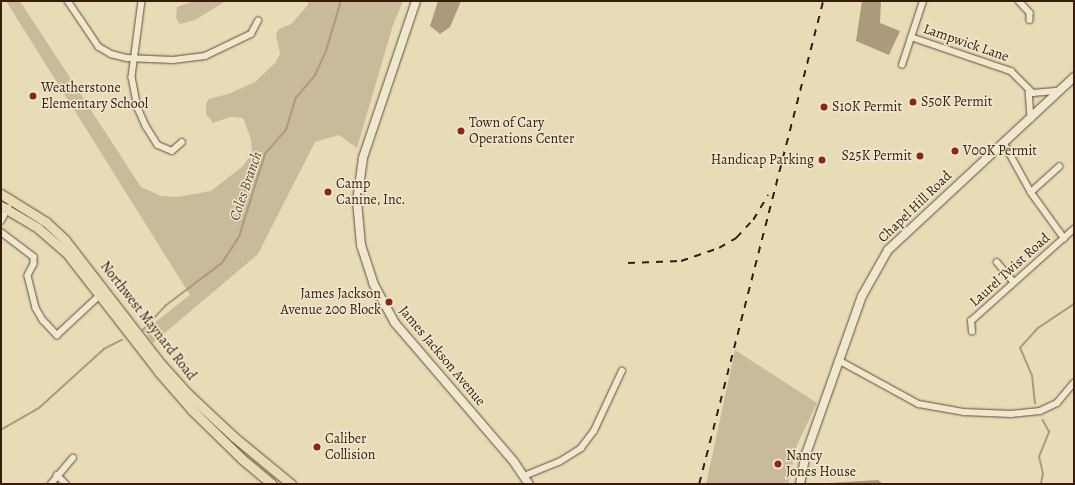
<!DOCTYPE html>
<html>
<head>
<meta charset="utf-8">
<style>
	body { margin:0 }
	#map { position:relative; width:1075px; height:485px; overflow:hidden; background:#e7dcb6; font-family:Alegreya,serif }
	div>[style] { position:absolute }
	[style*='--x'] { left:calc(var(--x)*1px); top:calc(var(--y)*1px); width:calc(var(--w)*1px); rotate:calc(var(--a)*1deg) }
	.green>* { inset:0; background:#c9bb99 }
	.water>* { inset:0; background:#ab9a7c }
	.stream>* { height:1.5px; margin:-0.75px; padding:0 0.75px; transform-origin:0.75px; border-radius:0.75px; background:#ab9a7c }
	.roads { filter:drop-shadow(0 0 1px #634b36) drop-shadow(0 0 1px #634b36) }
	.street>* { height:5.5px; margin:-2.75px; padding:0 2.75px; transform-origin:2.75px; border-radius:2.75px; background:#efe8d0 }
	.secondary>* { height:8px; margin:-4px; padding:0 4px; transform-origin:4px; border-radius:4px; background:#efe8d0 }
	.primary>* { height:9px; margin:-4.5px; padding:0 4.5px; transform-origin:4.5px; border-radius:4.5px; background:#e7dcb6 }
	.rail>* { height:1.5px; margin-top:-0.75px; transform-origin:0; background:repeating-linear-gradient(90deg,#371b0b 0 7px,transparent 0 14px) }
	.dots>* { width:11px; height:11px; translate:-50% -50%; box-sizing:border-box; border:2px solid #efe8d0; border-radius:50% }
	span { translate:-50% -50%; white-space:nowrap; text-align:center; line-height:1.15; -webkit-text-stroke:3px #efe8d0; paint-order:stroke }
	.street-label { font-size:14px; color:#371b0b }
	.poi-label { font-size:14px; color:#371b0b }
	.left { translate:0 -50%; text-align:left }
	.right { translate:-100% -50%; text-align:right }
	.water-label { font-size:15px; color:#604733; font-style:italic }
	.frame { position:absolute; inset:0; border:2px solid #371b0b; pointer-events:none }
</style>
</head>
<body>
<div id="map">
	<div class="green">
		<div style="clip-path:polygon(6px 1px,20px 1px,141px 187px,161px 196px,177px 197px,211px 191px,243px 166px,252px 153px,251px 139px,243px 118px,230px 117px,213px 123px,206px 114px,206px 104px,209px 99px,228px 94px,255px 82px,275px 63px,280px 54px,276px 34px,279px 29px,291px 24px,308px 5px,308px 1px,403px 1px,393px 25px,357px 148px,339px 135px,315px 142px,258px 254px,153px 343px,144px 331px,190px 295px)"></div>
		<div style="clip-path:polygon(194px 1px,226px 1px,195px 20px,180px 24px,176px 18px,177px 7px)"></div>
		<div style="clip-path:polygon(735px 350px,817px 403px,797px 445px,788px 484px,706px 484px)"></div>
	</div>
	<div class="water">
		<div style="clip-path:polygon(438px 1px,461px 1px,450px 27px,440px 34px,430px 26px)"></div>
		<div style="clip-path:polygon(862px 1px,881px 1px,880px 23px,900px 31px,889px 55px,856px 41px)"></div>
		<div style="clip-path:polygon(878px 480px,883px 484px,827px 484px,829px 483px)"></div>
	</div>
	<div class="stream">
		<div style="--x:143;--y:330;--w:33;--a:-47"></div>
		<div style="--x:165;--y:306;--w:71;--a:-37"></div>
		<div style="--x:222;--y:263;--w:31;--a:-57"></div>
		<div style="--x:239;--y:237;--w:87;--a:-72.6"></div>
		<div style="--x:265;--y:154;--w:32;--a:-49"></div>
		<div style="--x:286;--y:130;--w:34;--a:-73"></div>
		<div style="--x:296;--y:98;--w:30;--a:-50"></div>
		<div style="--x:315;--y:75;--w:26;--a:-65"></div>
		<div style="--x:326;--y:51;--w:52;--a:-73.3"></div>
		<div style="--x:1035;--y:404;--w:28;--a:-96"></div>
		<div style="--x:1032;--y:376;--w:30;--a:-113"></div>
		<div style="--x:1020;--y:348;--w:27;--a:-48"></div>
		<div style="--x:1038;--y:328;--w:43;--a:-33.7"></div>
		<div style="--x:1;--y:430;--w:44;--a:-30.1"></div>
		<div style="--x:39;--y:408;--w:88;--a:-42.2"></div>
		<div style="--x:104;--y:349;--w:20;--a:-27"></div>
		<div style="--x:1041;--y:484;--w:10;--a:-79"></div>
		<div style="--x:1043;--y:474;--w:17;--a:-103"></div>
		<div style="--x:1039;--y:457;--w:27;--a:-68"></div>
		<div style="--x:1049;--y:432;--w:13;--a:-119"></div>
	</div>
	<div class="roads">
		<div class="street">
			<div style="--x:68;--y:1;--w:55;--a:56"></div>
			<div style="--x:99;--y:47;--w:14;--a:30"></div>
			<div style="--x:111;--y:54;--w:16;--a:14"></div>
			<div style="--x:127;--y:58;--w:46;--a:2.5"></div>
			<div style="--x:173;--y:60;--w:32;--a:-7"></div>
			<div style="--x:205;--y:56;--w:51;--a:-25.6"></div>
			<div style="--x:251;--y:34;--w:15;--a:-62"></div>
			<div style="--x:142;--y:1;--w:77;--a:97.5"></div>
			<div style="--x:132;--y:77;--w:32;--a:79"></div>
			<div style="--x:138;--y:108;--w:20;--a:66"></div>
			<div style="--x:146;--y:126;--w:22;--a:58"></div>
			<div style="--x:158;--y:145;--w:15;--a:23"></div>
			<div style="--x:172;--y:151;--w:13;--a:-42"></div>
			<div style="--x:1019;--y:1;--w:16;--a:47"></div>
			<div style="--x:1030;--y:13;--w:7;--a:90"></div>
			<div style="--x:911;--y:37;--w:106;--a:18.8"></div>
			<div style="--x:1011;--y:71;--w:31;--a:45"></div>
			<div style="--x:1033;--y:93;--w:25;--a:-5"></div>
			<div style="--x:902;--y:65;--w:67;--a:-71.8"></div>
			<div style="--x:1029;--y:90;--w:29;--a:86"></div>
			<div style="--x:1004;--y:143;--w:56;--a:61.1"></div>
			<div style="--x:1031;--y:192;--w:57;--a:54.3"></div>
			<div style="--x:1031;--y:192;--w:38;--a:-42"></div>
			<div style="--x:1;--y:221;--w:15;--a:-62"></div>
			<div style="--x:1;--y:232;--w:41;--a:37.1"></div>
			<div style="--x:34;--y:257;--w:7;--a:90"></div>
			<div style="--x:34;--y:264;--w:13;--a:117"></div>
			<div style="--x:28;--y:276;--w:33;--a:76"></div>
			<div style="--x:36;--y:308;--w:14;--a:60"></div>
			<div style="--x:43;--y:320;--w:21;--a:47"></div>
			<div style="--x:57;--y:335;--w:59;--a:-42.9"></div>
			<div style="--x:997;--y:262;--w:26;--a:50"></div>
			<div style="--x:972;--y:332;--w:11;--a:-95"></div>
			<div style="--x:971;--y:321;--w:138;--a:-41.8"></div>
			<div style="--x:840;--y:361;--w:90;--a:28.6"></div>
			<div style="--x:919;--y:404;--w:46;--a:10.1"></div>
			<div style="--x:964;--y:412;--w:47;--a:2.4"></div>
			<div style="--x:1011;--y:414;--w:29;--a:-6"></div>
			<div style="--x:1040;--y:411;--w:19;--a:-25"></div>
			<div style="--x:1057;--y:403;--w:26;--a:-50"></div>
			<div style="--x:57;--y:475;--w:13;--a:45"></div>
			<div style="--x:524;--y:476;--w:38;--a:-22"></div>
			<div style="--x:559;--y:462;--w:26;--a:-32"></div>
			<div style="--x:581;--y:448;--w:21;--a:-53"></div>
			<div style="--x:594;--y:431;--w:66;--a:-65"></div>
			<div style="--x:51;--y:484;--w:34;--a:-50"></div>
		</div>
		<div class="secondary">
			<div style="--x:416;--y:1;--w:166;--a:108.7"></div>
			<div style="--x:363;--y:158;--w:43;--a:97.9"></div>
			<div style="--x:357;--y:201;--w:44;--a:84.8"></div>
			<div style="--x:361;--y:245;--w:40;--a:72"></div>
			<div style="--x:373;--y:283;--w:46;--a:61.2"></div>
			<div style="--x:395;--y:323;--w:183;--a:49.4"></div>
			<div style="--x:514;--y:462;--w:27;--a:56"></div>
			<div style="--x:800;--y:484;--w:31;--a:-79"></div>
			<div style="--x:806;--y:454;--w:168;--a:-70.5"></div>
			<div style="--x:862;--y:296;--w:53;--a:-60.5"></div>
			<div style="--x:888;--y:250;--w:254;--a:-42.9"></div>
		</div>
		<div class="primary">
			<div style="--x:1;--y:194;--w:53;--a:31.9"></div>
			<div style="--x:46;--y:222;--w:26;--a:43"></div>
			<div style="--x:65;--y:240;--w:155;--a:52.3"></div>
			<div style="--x:160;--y:363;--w:40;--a:48"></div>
			<div style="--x:187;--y:393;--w:64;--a:43.1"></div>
			<div style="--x:234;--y:437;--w:74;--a:39.5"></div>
			<div style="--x:1;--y:206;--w:43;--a:30.7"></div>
			<div style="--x:38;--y:228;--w:37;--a:41"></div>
			<div style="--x:66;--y:252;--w:152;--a:52.2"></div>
			<div style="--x:159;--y:372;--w:50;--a:49"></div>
			<div style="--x:192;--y:410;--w:70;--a:44.4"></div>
			<div style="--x:242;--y:459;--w:39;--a:40"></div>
		</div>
	</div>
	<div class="rail">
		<div style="--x:628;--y:263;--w:53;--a:-2.2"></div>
		<div style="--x:681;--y:261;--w:40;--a:-18.9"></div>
		<div style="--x:719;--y:248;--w:20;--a:-30"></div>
		<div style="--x:736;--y:238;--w:25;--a:-47"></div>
		<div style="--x:753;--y:220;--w:29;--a:-59"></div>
		<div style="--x:699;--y:484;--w:499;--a:-75.6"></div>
	</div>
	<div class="dots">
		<div style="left:33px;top:96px;background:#8f2418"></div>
		<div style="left:913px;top:102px;background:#8f2418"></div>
		<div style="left:824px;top:107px;background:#8f2418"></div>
		<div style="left:461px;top:131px;background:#8f2418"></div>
		<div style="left:955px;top:151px;background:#8f2418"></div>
		<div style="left:920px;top:156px;background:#8f2418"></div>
		<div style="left:822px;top:160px;background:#8f2418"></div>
		<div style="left:328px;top:192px;background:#8f2418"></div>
		<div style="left:389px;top:302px;background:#8f2418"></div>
		<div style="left:317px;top:447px;background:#8f2418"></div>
		<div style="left:778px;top:464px;background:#8f2418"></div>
	</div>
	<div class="street-label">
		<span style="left:966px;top:43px;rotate:19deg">Lampwick Lane</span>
		<span style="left:915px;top:207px;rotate:-44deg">Chapel Hill Road</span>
		<span style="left:1010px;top:270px;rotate:-42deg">Laurel Twist Road</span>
		<span style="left:148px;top:321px;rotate:52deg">Northwest Maynard Road</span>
		<span style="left:442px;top:356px;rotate:50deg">James Jackson Avenue</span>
	</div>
	<div class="poi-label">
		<span class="left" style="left:41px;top:96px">Weatherstone<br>Elementary School</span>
		<span class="left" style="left:921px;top:102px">S50K Permit</span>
		<span class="left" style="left:832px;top:107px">S10K Permit</span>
		<span class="left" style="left:469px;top:131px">Town of Cary<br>Operations Center</span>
		<span class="left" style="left:963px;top:151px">V00K Permit</span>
		<span class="right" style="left:912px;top:156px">S25K Permit</span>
		<span class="right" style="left:814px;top:160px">Handicap Parking</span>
		<span class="left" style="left:336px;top:192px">Camp<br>Canine, Inc.</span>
		<span class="right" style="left:381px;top:302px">James Jackson<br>Avenue 200 Block</span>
		<span class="left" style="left:325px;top:447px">Caliber<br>Collision</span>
		<span class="left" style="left:786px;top:464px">Nancy<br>Jones House</span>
	</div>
	<div class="water-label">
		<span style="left:246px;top:186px;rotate:-71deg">Coles Branch</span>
	</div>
	<div class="frame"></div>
</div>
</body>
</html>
